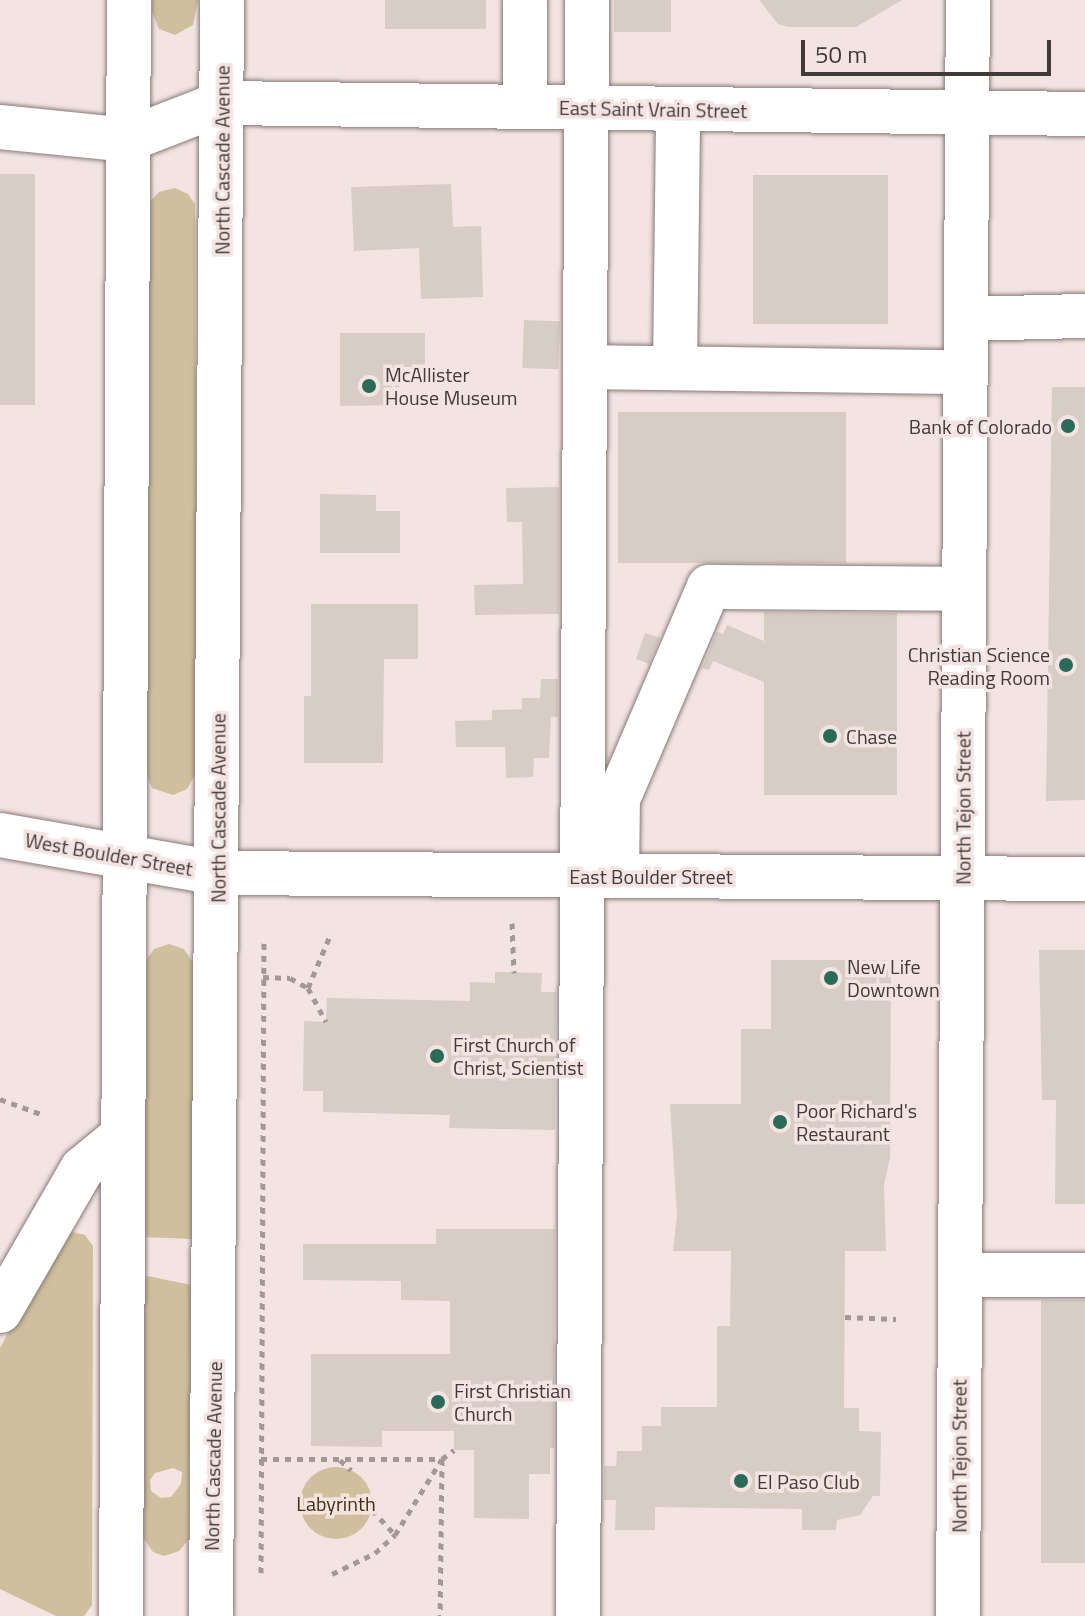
<!DOCTYPE html>
<html>
<head>
<meta charset="utf-8">
<style>
	body { margin:0 }
	#map { position:relative; width:1085px; height:1616px; overflow:hidden; background:#f3e4e2; font-family:"Titillium Web",sans-serif }
	div>[style] { position:absolute }
	[style*='--x'] { left:calc(var(--x)*1px); top:calc(var(--y)*1px); width:calc(var(--w)*1px); rotate:calc(var(--a)*1deg) }
	.green>* { inset:0; background:#cfbf9c }
	.round { border-radius:50% }
	.building>* { inset:0; background:#d7cdc5; transform-origin:0 0 }
	.path>* { height:5px; margin-top:-2.5px; transform-origin:0; background:repeating-linear-gradient(90deg,#a39896 0 6px,transparent 0 12px) }
	.roads { filter:drop-shadow(0 0 2px #877a78) drop-shadow(0 0 2px #877a78) }
	.minor>* { height:44px; margin:-22px; padding:0 22px; transform-origin:22px; border-radius:22px; background:#fff }
	.major>* { height:44px; margin:-22px; padding:0 22px; transform-origin:22px; border-radius:22px; background:#fff }
	.dots>* { width:22px; height:22px; translate:-50% -50%; box-sizing:border-box; border:4px solid #f3e4e2; border-radius:50% }
	span { translate:-50% -50%; white-space:nowrap; text-align:center; line-height:1.15; -webkit-text-stroke:7px #f3e4e2; paint-order:stroke }
	.street-label { font-size:20px; color:#403a39 }
	.poi-label { font-size:20px; color:#403a39 }
	.left { translate:0 -50%; text-align:left }
	.right { translate:-100% -50%; text-align:right }
	.park-label { font-size:20px; color:#3e3010 }
	.scale { position:absolute; left:801px; top:40px; width:250px; height:36px; box-sizing:border-box; border:4px solid #403a39; border-top:0; padding-left:10px; font-size:24px; line-height:28px; white-space:nowrap; color:#403a39; -webkit-text-stroke:6px #f3e4e2; paint-order:stroke }
</style>
</head>
<body>
<div id="map">
	<div class="green">
		<div style="clip-path:polygon(152px 0,198px 0,193px 25px,175px 35px,159px 29px,152px 12px)"></div>
		<div style="clip-path:polygon(175px 188px,188px 194px,195px 204px,197px 771px,187px 789px,173px 795px,152px 788px,143px 765px,148px 204px,159px 192px)"></div>
		<div style="clip-path:polygon(169px 944px,184px 949px,194px 965px,192px 1239px,144px 1237px,145px 962px,154px 949px)"></div>
		<div style="clip-path:polygon(72px 1232px,85px 1235px,93px 1246px,92px 1605px,84px 1616px,56px 1616px,0 1589px,0 1348px,59px 1238px)"></div>
		<div style="clip-path:polygon(evenodd,143px 1275px,191px 1285px,189px 1539px,179px 1551px,164px 1556px,153px 1552px,142px 1536px,143px 1275px,173px 1468px,182px 1472px,181px 1484px,171px 1497px,161px 1498px,151px 1491px,150px 1480px,155px 1473px,173px 1468px)"></div>
		<div class="round" style="left:300px;top:1467px;width:72px;height:72px"></div>
	</div>
	<div class="building">
		<div style="left:385px;top:0;width:101px;height:29px"></div>
		<div style="left:614px;top:0;width:57px;height:32px"></div>
		<div style="clip-path:polygon(759px 0,902px 0,856px 27px,788px 27px,778px 24px)"></div>
		<div style="left:0;top:174px;width:35px;height:231px"></div>
		<div style="left:753px;top:175px;width:135px;height:149px"></div>
		<div style="clip-path:polygon(451px 184px,453px 227px,481px 226px,483px 297px,421px 299px,419px 248px,354px 251px,351px 187px)"></div>
		<div style="left:524px;top:320px;width:36px;height:48px;rotate:2deg"></div>
		<div style="clip-path:polygon(340px 333px,425px 333px,425px 367px,399px 367px,399px 405px,340px 406px)"></div>
		<div style="clip-path:polygon(1052px 387px,1085px 387px,1085px 800px,1046px 801px)"></div>
		<div style="left:846px;top:412px;width:151px;height:228px;rotate:90deg"></div>
		<div style="clip-path:polygon(559px 487px,559px 614px,475px 615px,474px 585px,523px 584px,522px 522px,507px 522px,506px 488px)"></div>
		<div style="clip-path:polygon(320px 494px,376px 495px,376px 511px,400px 511px,400px 553px,320px 553px)"></div>
		<div style="clip-path:polygon(311px 604px,418px 604px,418px 659px,384px 659px,383px 763px,304px 763px,304px 696px,311px 696px)"></div>
		<div style="clip-path:polygon(764px 612px,897px 613px,897px 795px,764px 795px,764px 682px,713px 661px,709px 670px,702px 668px,717px 632px,723px 634px,727px 625px,764px 641px)"></div>
		<div style="clip-path:polygon(645px 633px,660px 638px,649px 664px,636px 659px)"></div>
		<div style="clip-path:polygon(541px 679px,558px 679px,558px 717px,551px 717px,549px 758px,534px 758px,533px 777px,506px 778px,505px 747px,456px 747px,455px 721px,492px 720px,492px 710px,522px 709px,522px 698px,540px 698px)"></div>
		<div style="clip-path:polygon(1039px 950px,1085px 950px,1085px 1204px,1055px 1204px,1056px 1100px,1042px 1100px)"></div>
		<div style="clip-path:polygon(771px 960px,891px 960px,890px 1157px,884px 1185px,886px 1251px,845px 1251px,844px 1408px,859px 1408px,859px 1431px,881px 1432px,880px 1496px,873px 1496px,860px 1515px,837px 1520px,836px 1530px,802px 1530px,802px 1509px,655px 1507px,655px 1530px,615px 1530px,616px 1500px,604px 1500px,604px 1466px,616px 1466px,617px 1451px,642px 1451px,642px 1426px,661px 1426px,661px 1407px,717px 1407px,717px 1326px,730px 1326px,731px 1251px,673px 1251px,677px 1215px,670px 1104px,741px 1104px,741px 1029px,771px 1029px)"></div>
		<div style="clip-path:polygon(495px 972px,542px 973px,541px 992px,556px 992px,555px 1130px,449px 1128px,450px 1115px,323px 1112px,323px 1091px,303px 1091px,304px 1021px,326px 1022px,327px 998px,470px 1001px,470px 982px,495px 983px)"></div>
		<div style="clip-path:polygon(436px 1229px,555px 1229px,554px 1448px,550px 1448px,550px 1474px,529px 1474px,529px 1519px,474px 1518px,474px 1450px,454px 1450px,454px 1431px,382px 1431px,382px 1447px,311px 1446px,311px 1354px,450px 1354px,450px 1301px,401px 1300px,401px 1281px,303px 1280px,303px 1244px,436px 1244px)"></div>
		<div style="left:1041px;top:1300px;width:44px;height:263px"></div>
	</div>
	<div class="path">
		<div style="--x:512;--y:923;--w:50;--a:87.7"></div>
		<div style="--x:263;--y:977;--w:27;--a:2"></div>
		<div style="--x:290;--y:978;--w:21;--a:29"></div>
		<div style="--x:308;--y:988;--w:38;--a:62"></div>
		<div style="--x:308;--y:988;--w:54;--a:-67.2"></div>
		<div style="--x:0;--y:1099;--w:44;--a:20.1"></div>
		<div style="--x:845;--y:1317;--w:51;--a:2.2"></div>
		<div style="--x:261;--y:1459;--w:181;--a:0"></div>
		<div style="--x:442;--y:1459;--w:157;--a:90.7"></div>
		<div style="--x:340;--y:1460;--w:15;--a:42"></div>
		<div style="--x:372;--y:1510;--w:34;--a:47"></div>
		<div style="--x:261;--y:1573;--w:635;--a:-89.73"></div>
		<div style="--x:332;--y:1574;--w:48;--a:-26"></div>
		<div style="--x:375;--y:1553;--w:27;--a:-42"></div>
		<div style="--x:395;--y:1535;--w:89;--a:-58.3"></div>
		<div style="--x:442;--y:1459;--w:15;--a:-37"></div>
	</div>
	<div class="roads">
		<div class="minor">
			<div style="--x:525;--y:107;--w:107;--a:-90"></div>
			<div style="--x:0;--y:127;--w:128;--a:5.8"></div>
			<div style="--x:127;--y:140;--w:102;--a:-21.3"></div>
			<div style="--x:222;--y:103;--w:863;--a:0.73"></div>
			<div style="--x:967;--y:319;--w:118;--a:-1.5"></div>
			<div style="--x:585;--y:367;--w:381;--a:0.8"></div>
			<div style="--x:675;--y:368;--w:259;--a:-89.3"></div>
			<div style="--x:0;--y:835;--w:220;--a:9.9"></div>
			<div style="--x:217;--y:873;--w:868;--a:0.4"></div>
			<div style="--x:617;--y:876;--w:77;--a:-89.3"></div>
			<div style="--x:618;--y:799;--w:231;--a:-66.8"></div>
			<div style="--x:709;--y:587;--w:255;--a:0.4"></div>
			<div style="--x:960;--y:1275;--w:125;--a:0"></div>
			<div style="--x:0;--y:1311;--w:164;--a:-60"></div>
			<div style="--x:82;--y:1169;--w:52;--a:-39.5"></div>
			<div style="--x:578;--y:1616;--w:1616;--a:-89.68"></div>
			<div style="--x:958;--y:1616;--w:1616;--a:-89.65"></div>
		</div>
		<div class="major">
			<div style="--x:121;--y:1616;--w:1616;--a:-89.72"></div>
			<div style="--x:211;--y:1616;--w:1616;--a:-89.61"></div>
		</div>
	</div>
	<div class="dots">
		<div style="left:369px;top:386px;background:#2a6a58"></div>
		<div style="left:1068px;top:426px;background:#2a6a58"></div>
		<div style="left:1066px;top:665px;background:#2a6a58"></div>
		<div style="left:830px;top:736px;background:#2a6a58"></div>
		<div style="left:831px;top:978px;background:#2a6a58"></div>
		<div style="left:437px;top:1056px;background:#2a6a58"></div>
		<div style="left:780px;top:1122px;background:#2a6a58"></div>
		<div style="left:438px;top:1402px;background:#2a6a58"></div>
		<div style="left:741px;top:1481px;background:#2a6a58"></div>
	</div>
	<div class="street-label">
		<span style="left:653px;top:109px;rotate:1deg">East Saint Vrain Street</span>
		<span style="left:222px;top:160px;rotate:-90deg">North Cascade Avenue</span>
		<span style="left:218px;top:808px;rotate:-90deg">North Cascade Avenue</span>
		<span style="left:963px;top:808px;rotate:-90deg">North Tejon Street</span>
		<span style="left:109px;top:854px;rotate:10deg">West Boulder Street</span>
		<span style="left:651px;top:876px">East Boulder Street</span>
		<span style="left:213px;top:1456px;rotate:-89deg">North Cascade Avenue</span>
		<span style="left:959px;top:1456px;rotate:-90deg">North Tejon Street</span>
	</div>
	<div class="poi-label">
		<span class="left" style="left:385px;top:386px">McAllister<br>House Museum</span>
		<span class="right" style="left:1052px;top:426px">Bank of Colorado</span>
		<span class="right" style="left:1050px;top:666px">Christian Science<br>Reading Room</span>
		<span class="left" style="left:846px;top:736px">Chase</span>
		<span class="left" style="left:847px;top:978px">New Life<br>Downtown</span>
		<span class="left" style="left:453px;top:1056px">First Church of<br>Christ, Scientist</span>
		<span class="left" style="left:796px;top:1122px">Poor Richard's<br>Restaurant</span>
		<span class="left" style="left:454px;top:1402px">First Christian<br>Church</span>
		<span class="left" style="left:757px;top:1481px">El Paso Club</span>
	</div>
	<div class="park-label">
		<span style="left:336px;top:1503px">Labyrinth</span>
	</div>
	<div class="scale">50 m</div>
</div>
</body>
</html>
